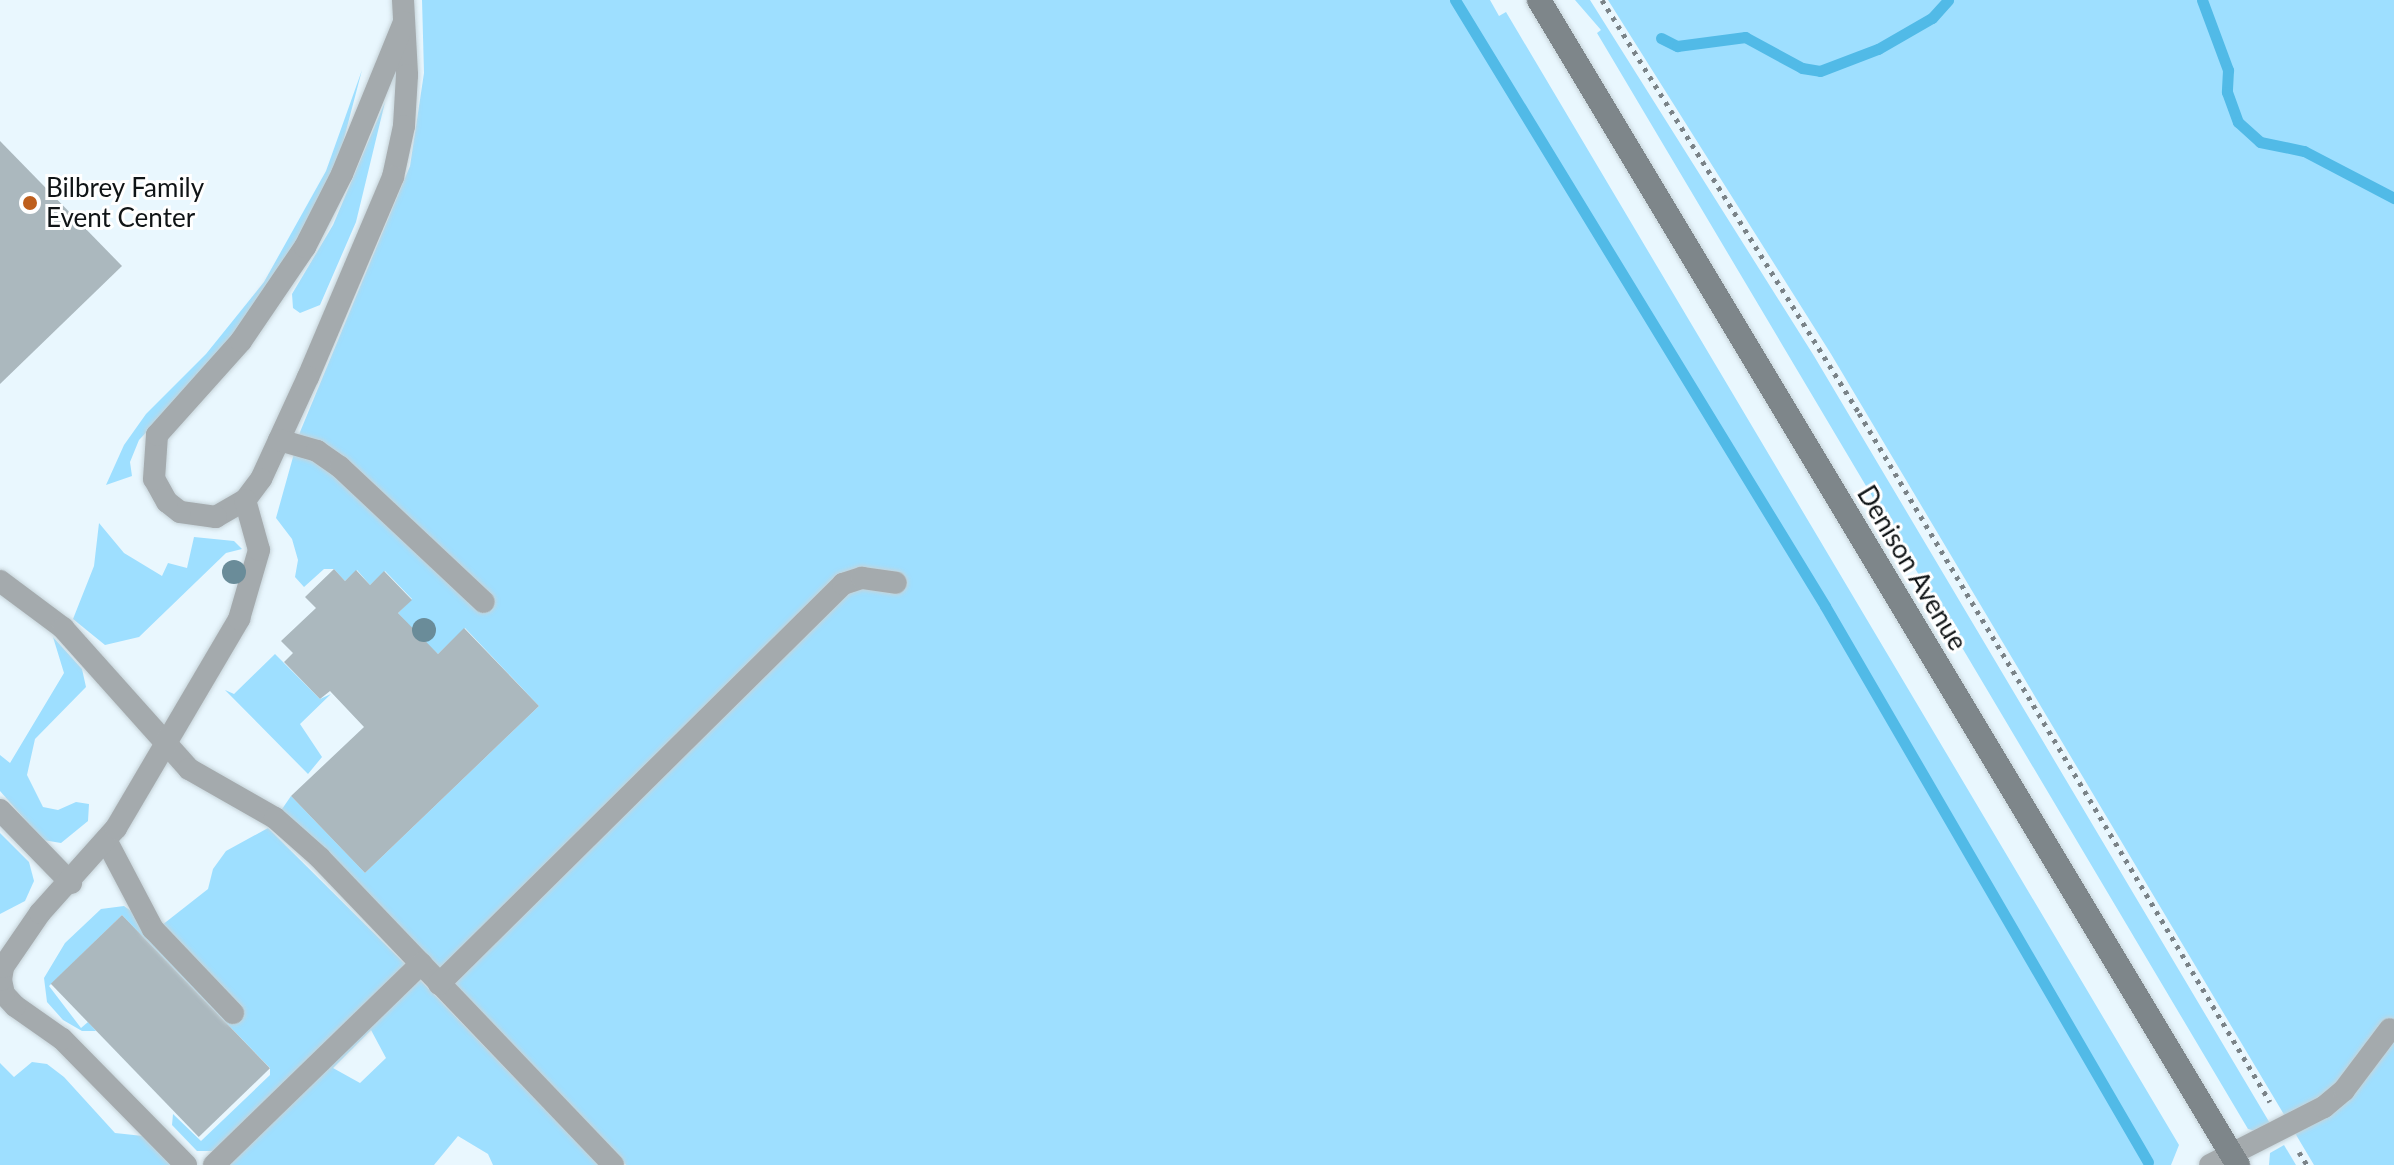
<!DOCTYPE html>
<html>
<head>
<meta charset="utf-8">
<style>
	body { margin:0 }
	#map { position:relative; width:2394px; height:1165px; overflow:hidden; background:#e9f7fe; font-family:Lato,sans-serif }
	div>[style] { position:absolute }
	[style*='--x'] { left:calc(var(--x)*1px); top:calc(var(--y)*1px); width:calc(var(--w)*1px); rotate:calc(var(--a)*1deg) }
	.green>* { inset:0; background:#9edfff }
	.stream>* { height:11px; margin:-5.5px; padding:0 5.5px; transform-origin:5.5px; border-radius:5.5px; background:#51bae7 }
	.building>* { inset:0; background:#abb8be; transform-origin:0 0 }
	.path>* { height:5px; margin-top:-2.5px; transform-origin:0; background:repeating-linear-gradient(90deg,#7a8388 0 4px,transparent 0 10px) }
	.roads { filter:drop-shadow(0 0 2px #c6d3d9) drop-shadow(0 0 2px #c6d3d9) }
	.lane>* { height:22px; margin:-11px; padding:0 11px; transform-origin:11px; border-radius:11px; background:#a4aaad }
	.secondary>* { height:24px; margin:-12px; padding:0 12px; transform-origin:12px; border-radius:12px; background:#7e868a }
	.trees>* { width:24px; height:24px; margin:-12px; border-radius:50%; background:#6a8c99 }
	.dots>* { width:22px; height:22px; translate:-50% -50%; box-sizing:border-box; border:4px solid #fff; border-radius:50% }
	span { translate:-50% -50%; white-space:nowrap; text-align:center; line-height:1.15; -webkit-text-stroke:6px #fff; paint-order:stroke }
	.poi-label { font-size:26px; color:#101416 }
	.left { translate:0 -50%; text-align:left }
	.street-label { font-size:26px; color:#101416 }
</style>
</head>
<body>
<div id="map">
	<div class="green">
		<div style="clip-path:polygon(422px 0,1490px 0,1499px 16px,1506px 12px,2179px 1145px,2171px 1165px,626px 1165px,280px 812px,291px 796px,365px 873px,539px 706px,465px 628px,438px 654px,424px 641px,432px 632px,427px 623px,412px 628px,398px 613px,412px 599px,385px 571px,370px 585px,357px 570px,345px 581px,334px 569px,324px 569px,304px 587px,295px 577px,298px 560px,292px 539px,276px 518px,300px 432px,410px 166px,424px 73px)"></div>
		<div style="clip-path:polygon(1575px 0,1590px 0,1814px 356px,2271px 1125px,2259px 1132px,2248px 1129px,1597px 33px,1601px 30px)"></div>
		<div style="clip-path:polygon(1608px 0,2394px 0,2394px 1165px,2314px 1165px,1831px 354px)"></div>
		<div style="clip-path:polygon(362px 70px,341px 150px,307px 226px,235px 338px,139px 440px,130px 462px,132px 476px,106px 485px,124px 445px,146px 414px,206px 354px,264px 282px,326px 171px)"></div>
		<div style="clip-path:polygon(385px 102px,356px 222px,320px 305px,300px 313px,293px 308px,292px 294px,333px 225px)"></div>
		<div style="clip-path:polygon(99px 523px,124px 553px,162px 576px,168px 563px,187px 568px,194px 537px,234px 541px,242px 549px,226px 553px,139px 637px,105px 645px,73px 619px,94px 566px)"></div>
		<div style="clip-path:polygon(53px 637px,82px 669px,86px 687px,35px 739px,27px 775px,43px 807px,58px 810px,76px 802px,89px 804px,88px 821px,61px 843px,43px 840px,0 791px,0 755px,10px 763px,64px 673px)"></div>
		<div style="clip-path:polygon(275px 654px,320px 699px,331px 694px,300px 724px,322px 757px,308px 774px,225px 690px,234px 694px)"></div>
		<div style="clip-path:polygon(268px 828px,405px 964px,214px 1151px,197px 1151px,172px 1125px,173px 1114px,201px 1141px,270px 1075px,270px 1068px,122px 915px,49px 986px,81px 1028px,88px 1022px,96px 1031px,82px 1031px,63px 1020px,47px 1002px,44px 978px,65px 943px,101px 909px,124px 906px,157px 929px,208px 889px,213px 869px,226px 851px)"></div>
		<div style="clip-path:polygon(0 833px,29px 862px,34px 881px,25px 901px,0 914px)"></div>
		<div style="clip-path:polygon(evenodd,420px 980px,599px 1165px,493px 1165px,488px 1154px,458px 1136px,434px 1165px,225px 1165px,420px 980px,371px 1030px,386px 1058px,360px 1083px,333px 1068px,371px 1030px)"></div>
		<div style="clip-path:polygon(32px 1062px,47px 1064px,64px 1077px,115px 1133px,143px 1136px,172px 1165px,0 1165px,0 1063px,14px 1077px)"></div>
		<div style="clip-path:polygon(2284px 1145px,2296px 1165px,2269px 1165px,2270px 1153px)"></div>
	</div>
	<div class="stream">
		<div style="--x:1455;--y:0;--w:710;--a:58.59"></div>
		<div style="--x:1825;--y:606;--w:643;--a:59.85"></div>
		<div style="--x:2202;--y:0;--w:75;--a:69.6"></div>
		<div style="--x:2228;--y:70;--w:22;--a:93"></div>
		<div style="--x:2227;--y:92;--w:32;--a:70"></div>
		<div style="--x:2238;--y:122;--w:30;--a:42"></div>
		<div style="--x:2260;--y:142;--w:45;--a:11.6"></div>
		<div style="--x:2304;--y:151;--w:102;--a:27.6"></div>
		<div style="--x:1661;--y:38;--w:18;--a:27"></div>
		<div style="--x:1677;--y:46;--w:69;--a:-7.5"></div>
		<div style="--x:1745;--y:37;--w:65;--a:28.5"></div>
		<div style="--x:1802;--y:68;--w:18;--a:9"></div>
		<div style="--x:1820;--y:71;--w:62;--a:-20.8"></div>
		<div style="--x:1878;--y:49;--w:62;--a:-29.9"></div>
		<div style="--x:1932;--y:18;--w:24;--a:-48"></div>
	</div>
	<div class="building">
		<div style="clip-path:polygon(0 141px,122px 266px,0 384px)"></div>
		<div style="clip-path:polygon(334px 569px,345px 581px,356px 570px,370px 585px,384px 571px,412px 600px,398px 613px,438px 654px,464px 628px,539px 706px,365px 873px,291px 796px,364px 727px,330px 691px,320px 699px,284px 662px,293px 653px,281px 641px,316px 608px,305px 597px)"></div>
		<div style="left:122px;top:915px;width:213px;height:99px;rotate:46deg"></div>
	</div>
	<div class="path">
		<div style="--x:1602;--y:0;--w:486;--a:58.1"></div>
		<div style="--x:1859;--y:413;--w:802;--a:59.18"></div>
		<div style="--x:2299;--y:1152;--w:15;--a:58"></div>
	</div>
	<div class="roads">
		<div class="lane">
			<div style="--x:403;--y:0;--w:75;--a:86.9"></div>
			<div style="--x:407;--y:75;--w:51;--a:93.4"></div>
			<div style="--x:404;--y:126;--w:52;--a:102.2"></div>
			<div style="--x:393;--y:177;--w:217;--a:113"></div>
			<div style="--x:308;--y:377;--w:112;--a:114.7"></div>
			<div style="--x:261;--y:479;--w:26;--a:127"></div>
			<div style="--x:245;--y:500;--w:34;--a:150"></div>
			<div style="--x:216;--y:517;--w:36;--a:-172"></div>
			<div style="--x:180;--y:512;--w:16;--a:-142"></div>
			<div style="--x:167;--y:502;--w:26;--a:-119"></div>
			<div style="--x:154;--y:479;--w:44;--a:-86.1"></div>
			<div style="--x:157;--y:435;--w:126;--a:-48.2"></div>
			<div style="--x:241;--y:341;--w:114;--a:-55.8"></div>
			<div style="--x:305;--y:247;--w:82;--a:-63.1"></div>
			<div style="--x:342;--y:174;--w:164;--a:-67.8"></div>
			<div style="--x:279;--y:440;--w:40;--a:16"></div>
			<div style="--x:317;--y:451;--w:28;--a:35"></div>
			<div style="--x:340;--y:467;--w:197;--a:43.2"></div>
			<div style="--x:0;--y:581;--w:79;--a:36.7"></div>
			<div style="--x:63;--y:628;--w:189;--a:48.2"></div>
			<div style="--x:189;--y:769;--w:99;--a:29.7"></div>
			<div style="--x:275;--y:818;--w:60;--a:41.6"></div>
			<div style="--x:320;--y:858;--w:424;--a:46.3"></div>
			<div style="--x:0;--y:810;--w:102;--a:45.8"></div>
			<div style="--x:106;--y:840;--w:101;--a:62.2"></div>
			<div style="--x:153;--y:929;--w:116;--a:46.4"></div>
			<div style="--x:439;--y:984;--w:569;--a:-44.71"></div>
			<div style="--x:843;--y:584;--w:20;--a:-18"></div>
			<div style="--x:862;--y:578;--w:34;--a:8"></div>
			<div style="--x:186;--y:1165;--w:177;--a:-134.5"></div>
			<div style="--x:62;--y:1039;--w:57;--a:-144.9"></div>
			<div style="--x:15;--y:1006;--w:16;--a:-133"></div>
			<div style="--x:4;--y:994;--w:14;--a:-102"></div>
			<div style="--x:1;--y:980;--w:13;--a:-81"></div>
			<div style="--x:3;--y:967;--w:65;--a:-55.6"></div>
			<div style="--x:40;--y:913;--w:114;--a:-48.2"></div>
			<div style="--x:116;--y:828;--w:243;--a:-59.5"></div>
			<div style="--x:239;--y:619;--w:72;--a:-73.8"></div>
			<div style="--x:259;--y:550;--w:52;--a:-105.6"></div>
			<div style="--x:214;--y:1165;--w:289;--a:-44.2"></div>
			<div style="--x:2210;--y:1165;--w:128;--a:-27"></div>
			<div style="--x:2324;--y:1107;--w:26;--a:-40"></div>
			<div style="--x:2344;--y:1090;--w:76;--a:-53"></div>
		</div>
		<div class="secondary">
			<div style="--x:1539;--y:0;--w:1359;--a:59.04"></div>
		</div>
	</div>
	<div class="trees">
		<div style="left:234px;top:572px"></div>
		<div style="left:424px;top:630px"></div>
	</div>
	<div class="dots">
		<div style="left:30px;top:203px;background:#be5e1c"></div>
	</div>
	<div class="poi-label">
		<span class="left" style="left:46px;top:203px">Bilbrey Family<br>Event Center</span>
	</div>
	<div class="street-label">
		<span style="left:1912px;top:568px;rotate:59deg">Denison Avenue</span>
	</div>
</div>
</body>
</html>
